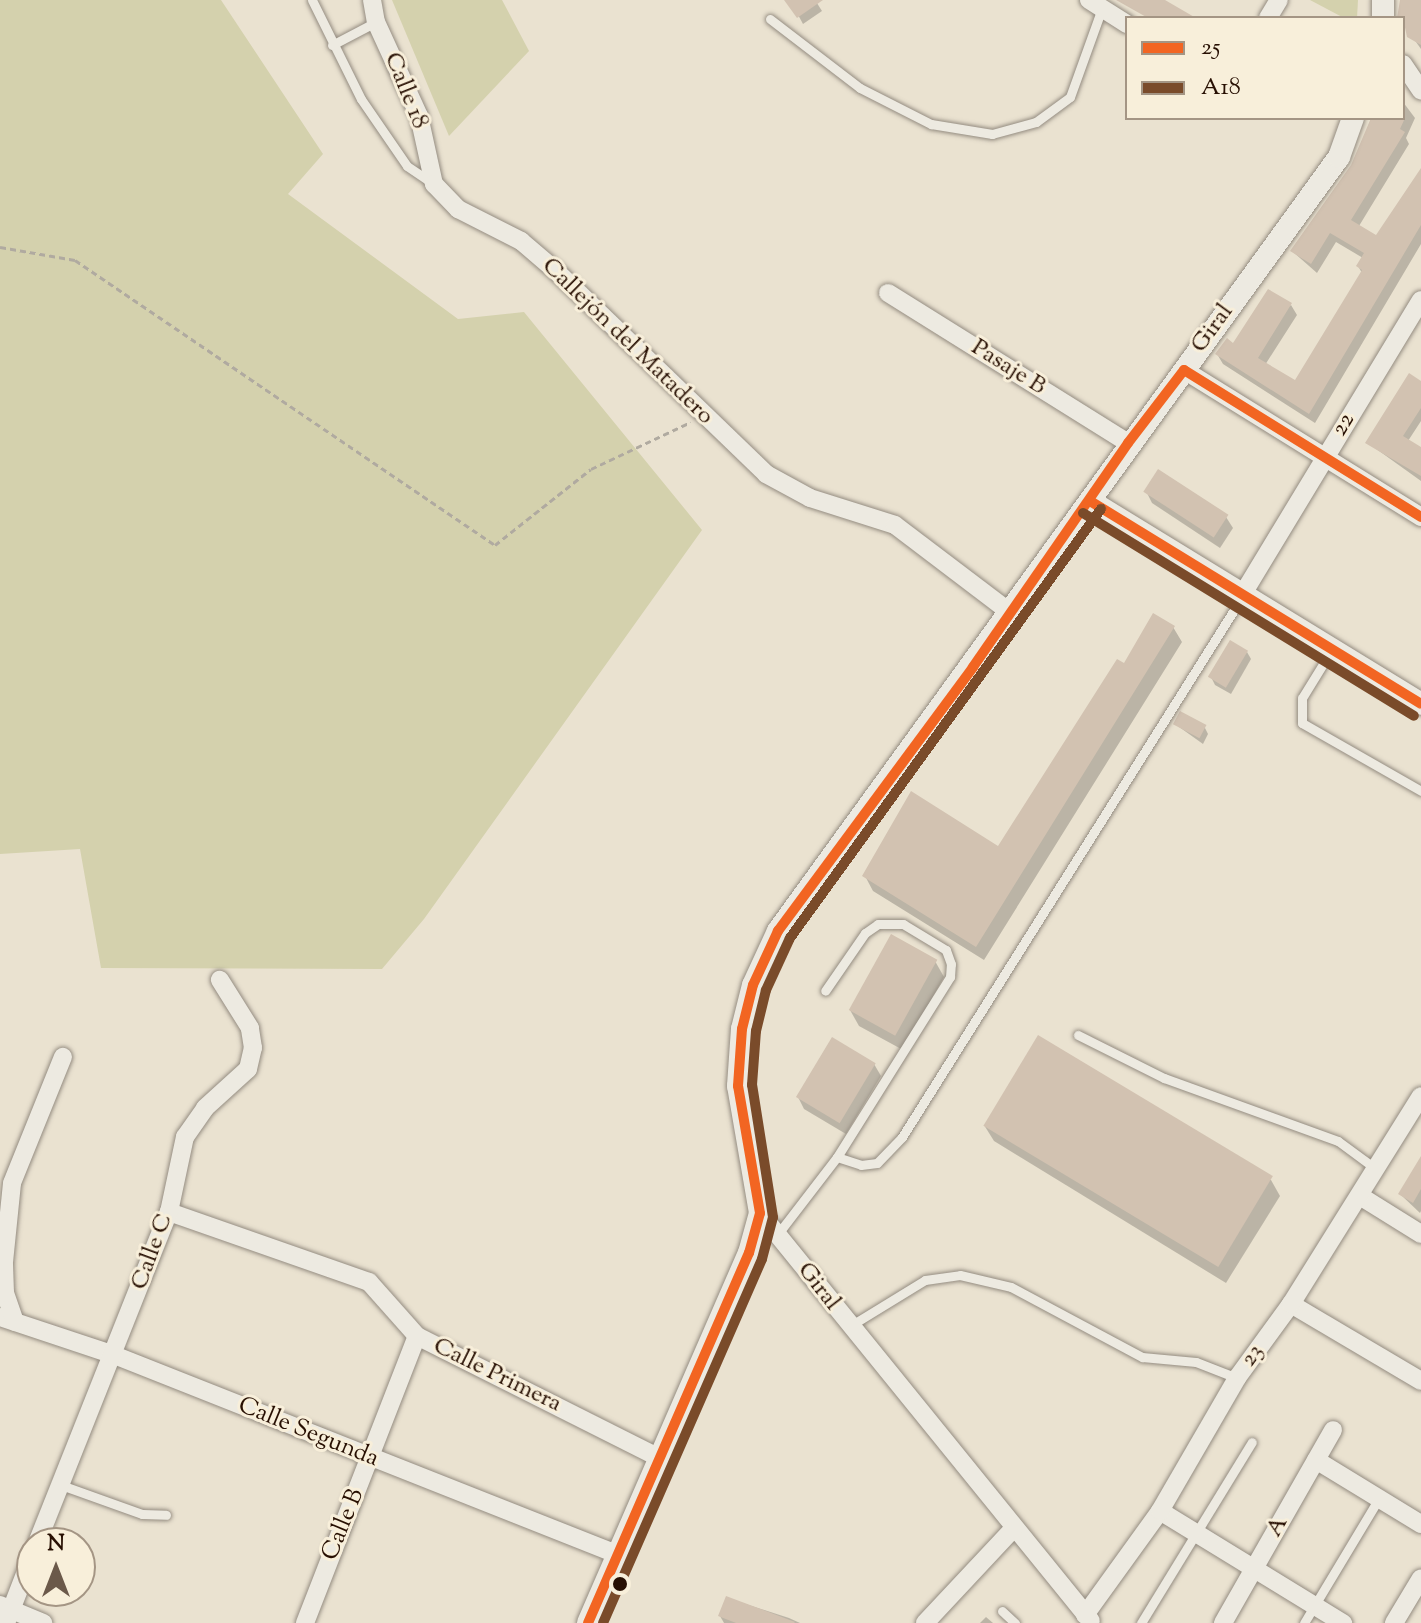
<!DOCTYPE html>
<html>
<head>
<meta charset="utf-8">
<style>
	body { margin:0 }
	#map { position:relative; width:1421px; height:1623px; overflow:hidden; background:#eae2d0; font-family:"Sorts Mill Goudy",serif }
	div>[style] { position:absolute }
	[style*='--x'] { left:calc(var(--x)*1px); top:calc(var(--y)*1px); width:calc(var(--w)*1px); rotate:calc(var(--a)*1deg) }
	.green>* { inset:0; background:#d4d1ad }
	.shadow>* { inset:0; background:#0003 }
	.building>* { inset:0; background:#d2c2b1; transform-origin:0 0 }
	.path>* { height:3px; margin-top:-1.5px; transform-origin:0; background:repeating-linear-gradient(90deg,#b0aaa0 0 6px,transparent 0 10px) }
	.roads { filter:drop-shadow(0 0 2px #948c81) drop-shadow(0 0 2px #948c81) }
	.service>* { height:9px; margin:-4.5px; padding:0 4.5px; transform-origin:4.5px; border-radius:4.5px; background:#edeae1 }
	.minor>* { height:18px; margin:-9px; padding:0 9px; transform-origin:9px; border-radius:9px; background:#edeae1 }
	.tertiary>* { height:22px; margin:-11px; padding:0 11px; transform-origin:11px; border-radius:11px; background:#edeae1 }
	.bus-1>* { height:10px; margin:-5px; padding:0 5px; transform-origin:5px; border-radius:5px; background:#f26522 }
	.bus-2>* { height:10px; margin:-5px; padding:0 5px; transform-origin:5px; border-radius:5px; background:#7a4b2a }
	.dots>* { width:22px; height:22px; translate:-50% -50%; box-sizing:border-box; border:4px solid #f8efda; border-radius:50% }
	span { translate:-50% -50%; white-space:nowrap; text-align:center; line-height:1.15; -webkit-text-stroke:6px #f8efda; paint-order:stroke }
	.street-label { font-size:24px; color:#270f02 }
	.legend { position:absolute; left:1125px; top:16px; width:280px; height:104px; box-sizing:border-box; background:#f8efda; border:2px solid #a49584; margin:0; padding:10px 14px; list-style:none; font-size:24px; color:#270f02 }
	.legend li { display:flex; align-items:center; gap:16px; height:40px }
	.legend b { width:40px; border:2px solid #a49584 }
	.north { position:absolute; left:16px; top:1527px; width:80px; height:80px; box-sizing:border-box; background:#f8efda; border:2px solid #a49584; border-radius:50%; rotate:0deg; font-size:22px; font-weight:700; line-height:32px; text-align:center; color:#270f02 }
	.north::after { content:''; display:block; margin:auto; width:28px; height:36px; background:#6b594a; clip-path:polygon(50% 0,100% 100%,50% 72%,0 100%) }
</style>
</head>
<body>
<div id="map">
	<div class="green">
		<div style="clip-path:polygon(0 0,221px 0,323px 154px,288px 194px,458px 319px,524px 312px,702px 530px,424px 919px,382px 969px,101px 968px,80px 849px,0 854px)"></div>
		<div style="clip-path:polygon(392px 0,502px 0,529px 51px,449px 136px)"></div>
		<div style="clip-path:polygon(1310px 0,1358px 0,1357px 18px,1344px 18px)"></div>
	</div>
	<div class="shadow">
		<div style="clip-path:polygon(790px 0,815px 0,822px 11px,803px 24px)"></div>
		<div style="clip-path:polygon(1403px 0,1421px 2px,1421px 49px,1399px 18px)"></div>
		<div style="clip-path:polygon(1403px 102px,1415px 118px,1406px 138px,1409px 144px,1359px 226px,1376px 237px,1421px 171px,1421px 244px,1315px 423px,1223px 364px,1217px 354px,1291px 305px,1297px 315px,1265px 365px,1295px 383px,1362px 273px,1358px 266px,1363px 258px,1336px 242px,1317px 273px,1292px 251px,1354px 163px,1375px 118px,1403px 118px)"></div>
		<div style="clip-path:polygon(1421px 383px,1421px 421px,1408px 441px,1421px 450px,1421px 481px,1368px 443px)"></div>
		<div style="clip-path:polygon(1146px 491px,1226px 517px,1233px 528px,1220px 548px,1152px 503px)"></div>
		<div style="clip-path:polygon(1173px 627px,1182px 642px,984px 960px,873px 891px,865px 876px,999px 848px,1125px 666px)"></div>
		<div style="clip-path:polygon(1247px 652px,1251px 659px,1231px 694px,1215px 685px,1211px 677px)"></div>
		<div style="clip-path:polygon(1175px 724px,1204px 726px,1208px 734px,1203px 744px)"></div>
		<div style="clip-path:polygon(935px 961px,944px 977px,903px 1050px,859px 1026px,850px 1010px)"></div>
		<div style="clip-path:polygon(874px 1064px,881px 1076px,846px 1134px,804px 1109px,798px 1097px)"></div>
		<div style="clip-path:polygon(984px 1125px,1271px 1180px,1280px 1196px,1226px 1283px,994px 1141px)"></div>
		<div style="clip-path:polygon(1421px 1160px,1421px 1211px,1420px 1213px,1400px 1194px)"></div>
		<div style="clip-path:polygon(727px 1598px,789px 1618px,800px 1623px,724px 1623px,720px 1616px)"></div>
		<div style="clip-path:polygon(986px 1617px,993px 1623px,980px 1623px)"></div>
	</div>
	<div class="building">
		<div style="clip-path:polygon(784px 0,823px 0,797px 18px)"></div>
		<div style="clip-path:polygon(1116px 0,1165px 0,1196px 18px,1148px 18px)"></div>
		<div style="clip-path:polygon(1400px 0,1421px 0,1421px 45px,1407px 37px,1403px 18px,1397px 18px)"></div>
		<div style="clip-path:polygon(1371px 118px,1405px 118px,1400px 129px,1405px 132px,1351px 220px,1376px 235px,1421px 168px,1421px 225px,1309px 414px,1215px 354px,1227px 338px,1233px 343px,1268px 289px,1292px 303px,1258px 358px,1295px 380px,1362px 270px,1356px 266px,1364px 253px,1330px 233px,1311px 264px,1290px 251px,1351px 165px)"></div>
		<div style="clip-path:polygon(1409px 373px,1421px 381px,1421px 408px,1403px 436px,1421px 447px,1421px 476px,1365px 443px)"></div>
		<div style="left:1158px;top:469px;width:84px;height:27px;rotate:33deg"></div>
		<div style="clip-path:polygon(1153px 613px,1175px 626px,976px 947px,862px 876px,911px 791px,998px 846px,1117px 659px,1124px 663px)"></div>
		<div style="left:1230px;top:640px;width:21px;height:43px;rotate:31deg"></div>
		<div style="left:1180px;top:711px;width:30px;height:15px;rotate:28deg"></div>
		<div style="left:891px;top:934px;width:53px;height:87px;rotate:29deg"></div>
		<div style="left:1038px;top:1035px;width:274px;height:106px;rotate:31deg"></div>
		<div style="left:832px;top:1037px;width:51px;height:70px;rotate:31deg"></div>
		<div style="clip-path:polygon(1421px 1156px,1421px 1189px,1413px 1203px,1398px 1194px)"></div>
		<div style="clip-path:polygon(726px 1596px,795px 1622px,794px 1623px,736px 1623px,718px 1616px)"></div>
	</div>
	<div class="path">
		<div style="--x:0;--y:247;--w:76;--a:9.8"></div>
		<div style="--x:75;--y:260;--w:508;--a:34.16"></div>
		<div style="--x:495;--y:545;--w:122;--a:-38.4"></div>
		<div style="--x:591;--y:469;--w:110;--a:-25.2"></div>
	</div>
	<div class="roads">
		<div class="service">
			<div style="--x:312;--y:0;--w:110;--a:63.7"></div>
			<div style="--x:361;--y:99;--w:81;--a:55.5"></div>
			<div style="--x:407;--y:166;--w:29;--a:34"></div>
			<div style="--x:770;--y:19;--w:113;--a:37.5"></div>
			<div style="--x:860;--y:88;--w:80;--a:26.9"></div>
			<div style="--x:931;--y:124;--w:62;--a:9.3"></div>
			<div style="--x:992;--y:134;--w:46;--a:-15.3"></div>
			<div style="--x:1036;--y:122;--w:42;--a:-36.3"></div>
			<div style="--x:1070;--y:97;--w:95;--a:-70.2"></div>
			<div style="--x:332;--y:45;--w:50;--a:-27.6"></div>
			<div style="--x:1331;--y:651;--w:55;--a:121.7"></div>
			<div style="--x:1302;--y:698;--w:25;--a:90"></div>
			<div style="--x:1302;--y:723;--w:137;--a:29.7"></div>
			<div style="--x:1078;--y:1035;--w:96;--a:26.6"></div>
			<div style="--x:1164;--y:1078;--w:185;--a:19.9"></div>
			<div style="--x:1338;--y:1141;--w:47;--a:36.4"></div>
			<div style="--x:837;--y:1157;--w:25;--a:18"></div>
			<div style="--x:861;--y:1165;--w:16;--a:-7"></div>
			<div style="--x:877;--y:1163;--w:36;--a:-46"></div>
			<div style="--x:902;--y:1137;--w:638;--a:-57.8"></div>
			<div style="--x:777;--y:1235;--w:98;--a:-52.4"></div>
			<div style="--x:837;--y:1157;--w:213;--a:-57.9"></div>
			<div style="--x:950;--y:977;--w:13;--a:-86"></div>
			<div style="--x:951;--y:964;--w:15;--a:-110"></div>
			<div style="--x:946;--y:950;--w:50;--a:-148.8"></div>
			<div style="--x:903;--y:924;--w:25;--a:180"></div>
			<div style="--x:878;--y:924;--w:16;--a:145"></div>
			<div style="--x:865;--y:933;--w:70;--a:124.6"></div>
			<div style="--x:850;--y:1326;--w:88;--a:-31.5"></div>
			<div style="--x:925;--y:1280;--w:35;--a:-8"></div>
			<div style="--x:960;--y:1275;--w:52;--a:13.2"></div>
			<div style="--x:1011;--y:1287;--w:149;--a:28.1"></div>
			<div style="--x:1142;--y:1357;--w:54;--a:5.3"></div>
			<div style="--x:1196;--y:1362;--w:44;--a:21.3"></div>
			<div style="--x:61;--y:1485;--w:86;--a:19.7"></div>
			<div style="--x:142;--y:1514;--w:24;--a:2"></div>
			<div style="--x:1002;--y:1611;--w:18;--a:43"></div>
			<div style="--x:1141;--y:1623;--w:212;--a:-58.5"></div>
			<div style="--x:1304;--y:1623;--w:146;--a:-59"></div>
		</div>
		<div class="minor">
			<div style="--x:372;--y:0;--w:22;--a:80"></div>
			<div style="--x:376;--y:22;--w:103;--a:65.4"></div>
			<div style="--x:419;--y:116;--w:70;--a:77.6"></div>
			<div style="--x:434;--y:184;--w:35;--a:46"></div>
			<div style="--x:458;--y:209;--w:71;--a:26.9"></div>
			<div style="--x:521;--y:241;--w:46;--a:40.6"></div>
			<div style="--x:556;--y:271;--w:292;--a:44"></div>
			<div style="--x:766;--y:474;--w:50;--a:28.6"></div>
			<div style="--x:810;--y:498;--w:89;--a:17.6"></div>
			<div style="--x:895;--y:525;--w:146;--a:37.2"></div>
			<div style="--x:1089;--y:0;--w:45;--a:32.3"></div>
			<div style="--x:1268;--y:18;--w:21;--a:-59"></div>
			<div style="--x:1403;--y:64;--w:32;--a:56"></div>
			<div style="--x:888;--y:293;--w:283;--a:32"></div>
			<div style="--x:1184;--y:370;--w:279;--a:31.8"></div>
			<div style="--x:1244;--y:592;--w:341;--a:-58.8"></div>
			<div style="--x:1360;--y:1196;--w:72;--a:31.9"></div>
			<div style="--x:169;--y:1212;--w:212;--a:19.3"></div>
			<div style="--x:369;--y:1282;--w:72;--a:48.4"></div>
			<div style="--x:417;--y:1336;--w:272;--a:26.7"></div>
			<div style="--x:760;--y:1213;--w:525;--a:50.95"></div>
			<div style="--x:1291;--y:1304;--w:151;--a:30.6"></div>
			<div style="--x:0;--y:1317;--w:120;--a:18.4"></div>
			<div style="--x:114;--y:1355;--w:538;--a:21.6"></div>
			<div style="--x:15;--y:1322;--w:31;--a:-109"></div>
			<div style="--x:5;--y:1293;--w:31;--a:-92"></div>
			<div style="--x:4;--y:1262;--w:79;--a:-84.2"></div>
			<div style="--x:12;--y:1183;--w:136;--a:-68"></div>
			<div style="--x:1316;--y:1460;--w:123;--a:31.4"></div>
			<div style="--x:1160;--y:1511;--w:215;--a:31.5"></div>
			<div style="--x:37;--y:1543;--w:356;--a:-68.3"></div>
			<div style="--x:169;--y:1212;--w:77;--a:-78"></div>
			<div style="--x:185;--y:1137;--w:35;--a:-55"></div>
			<div style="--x:205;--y:1108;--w:58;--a:-42.2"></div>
			<div style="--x:248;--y:1069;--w:22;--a:-77"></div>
			<div style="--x:253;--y:1048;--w:20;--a:-99"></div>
			<div style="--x:250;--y:1028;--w:57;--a:-122"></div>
			<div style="--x:0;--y:1605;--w:47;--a:22.7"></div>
			<div style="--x:1085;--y:1615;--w:128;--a:-54.2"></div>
			<div style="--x:1160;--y:1511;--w:154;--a:-59.9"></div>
			<div style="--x:1237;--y:1378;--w:92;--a:-53.9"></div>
			<div style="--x:1291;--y:1304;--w:245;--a:-58"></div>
			<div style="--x:6;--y:1623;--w:72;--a:-68.8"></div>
			<div style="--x:305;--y:1623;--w:308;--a:-68.7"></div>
			<div style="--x:925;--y:1623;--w:130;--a:-46.9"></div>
			<div style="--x:1223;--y:1623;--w:222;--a:-60.3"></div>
			<div style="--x:1394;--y:1623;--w:52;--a:-59"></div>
		</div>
		<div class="tertiary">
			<div style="--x:1383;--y:18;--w:18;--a:-90"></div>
			<div style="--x:1090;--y:501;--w:388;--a:31.5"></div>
			<div style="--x:588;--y:1623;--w:404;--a:-66.5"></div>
			<div style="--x:749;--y:1253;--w:41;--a:-74.6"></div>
			<div style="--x:760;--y:1213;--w:129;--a:-99.8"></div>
			<div style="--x:738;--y:1086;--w:57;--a:-86"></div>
			<div style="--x:742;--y:1029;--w:45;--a:-76"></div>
			<div style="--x:753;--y:985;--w:60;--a:-65.2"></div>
			<div style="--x:778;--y:931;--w:956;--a:-54.07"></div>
			<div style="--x:1339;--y:157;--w:41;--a:-70.3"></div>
		</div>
	</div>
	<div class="bus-1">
		<div style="--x:1090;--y:501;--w:388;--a:31.5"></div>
		<div style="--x:588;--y:1623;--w:404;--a:-66.5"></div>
		<div style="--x:749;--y:1253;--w:41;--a:-74.6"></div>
		<div style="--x:760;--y:1213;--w:129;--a:-99.8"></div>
		<div style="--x:738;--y:1086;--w:57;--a:-86"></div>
		<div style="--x:742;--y:1029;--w:45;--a:-76"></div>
		<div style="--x:753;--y:985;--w:60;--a:-65.2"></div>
		<div style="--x:778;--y:931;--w:328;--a:-53.5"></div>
		<div style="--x:973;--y:667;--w:272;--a:-55.3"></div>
		<div style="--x:1128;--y:443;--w:92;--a:-52.5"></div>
		<div style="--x:1184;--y:370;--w:279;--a:31.8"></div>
	</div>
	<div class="bus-2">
		<div style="--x:1083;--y:513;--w:388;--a:31.5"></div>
		<div style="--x:603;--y:1623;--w:397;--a:-66.4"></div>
		<div style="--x:762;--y:1259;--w:43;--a:-75.3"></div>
		<div style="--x:773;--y:1217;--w:134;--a:-99"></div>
		<div style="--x:752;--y:1085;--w:54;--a:-85.8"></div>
		<div style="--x:756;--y:1031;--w:42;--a:-76.3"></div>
		<div style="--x:766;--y:990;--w:57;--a:-65.2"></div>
		<div style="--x:790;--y:938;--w:530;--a:-54.06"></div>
	</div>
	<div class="dots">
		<div style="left:620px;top:1584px;background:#270f02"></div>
	</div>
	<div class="street-label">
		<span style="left:405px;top:91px;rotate:68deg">Calle 18</span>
		<span style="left:1213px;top:329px;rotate:-54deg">Giral</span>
		<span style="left:627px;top:342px;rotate:44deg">Callejón del Matadero</span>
		<span style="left:1008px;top:368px;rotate:32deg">Pasaje B</span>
		<span style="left:1344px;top:425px;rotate:-59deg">22</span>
		<span style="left:153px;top:1252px;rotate:-70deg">Calle C</span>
		<span style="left:818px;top:1287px;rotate:52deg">Giral</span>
		<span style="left:1253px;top:1356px;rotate:-54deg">23</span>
		<span style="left:497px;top:1376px;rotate:26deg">Calle Primera</span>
		<span style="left:308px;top:1433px;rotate:22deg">Calle Segunda</span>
		<span style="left:344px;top:1525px;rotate:-68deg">Calle B</span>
		<span style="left:1278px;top:1527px;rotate:-61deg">A</span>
	</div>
	<ul class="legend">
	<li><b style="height:10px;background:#f26522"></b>25</li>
	<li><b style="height:10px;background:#7a4b2a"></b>A18</li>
	</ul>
	<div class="north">N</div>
</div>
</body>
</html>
